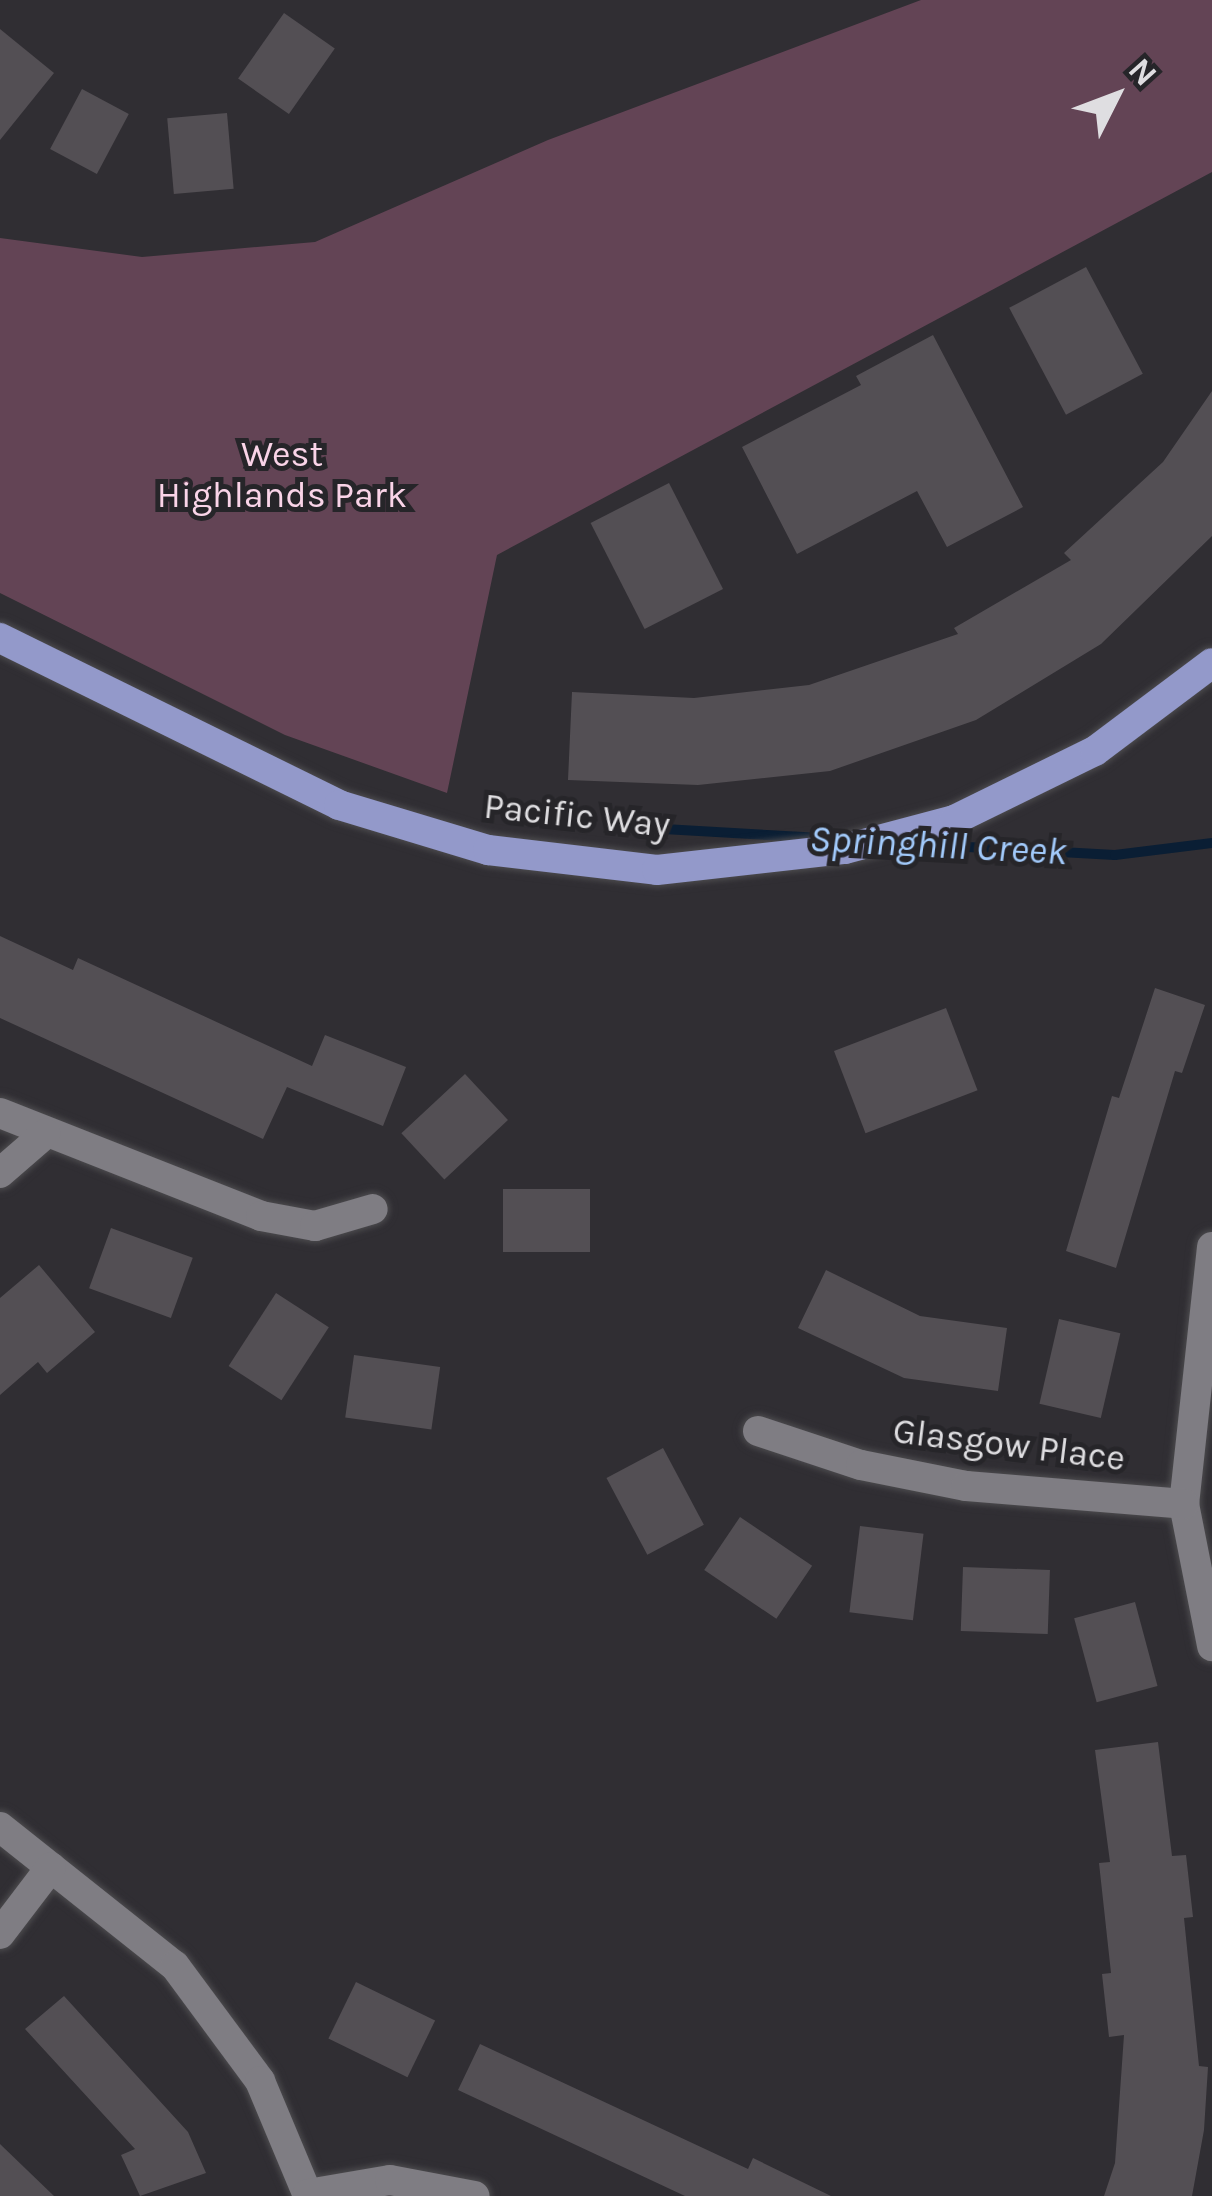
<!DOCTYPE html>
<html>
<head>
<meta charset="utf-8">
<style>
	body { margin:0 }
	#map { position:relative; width:1212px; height:2196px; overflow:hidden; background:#302e33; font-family:Karla,sans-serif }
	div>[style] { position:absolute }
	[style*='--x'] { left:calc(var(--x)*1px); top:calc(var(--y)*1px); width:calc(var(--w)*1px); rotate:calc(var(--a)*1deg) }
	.green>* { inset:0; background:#634455 }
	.stream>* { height:10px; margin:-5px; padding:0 5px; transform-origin:5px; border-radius:5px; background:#0a1e34 }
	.building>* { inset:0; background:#534f54; transform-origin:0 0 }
	.roads { filter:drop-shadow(0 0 3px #4c4b4e) drop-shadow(0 0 3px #4c4b4e) }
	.minor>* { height:30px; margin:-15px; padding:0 15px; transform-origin:15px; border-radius:15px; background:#7f7d83 }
	.major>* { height:30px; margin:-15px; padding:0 15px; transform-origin:15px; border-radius:15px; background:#9399ca }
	span { translate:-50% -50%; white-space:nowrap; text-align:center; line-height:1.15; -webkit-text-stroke:10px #262529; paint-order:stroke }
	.park-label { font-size:36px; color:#fad4e8 }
	.street-label { font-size:36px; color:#dfdee1 }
	.water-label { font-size:39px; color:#a2cafb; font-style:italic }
	.north { position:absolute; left:1056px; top:36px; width:120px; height:120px; -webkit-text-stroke:9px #262529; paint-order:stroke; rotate:48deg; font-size:33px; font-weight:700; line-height:48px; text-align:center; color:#dfdee1 }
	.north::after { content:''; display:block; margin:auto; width:42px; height:54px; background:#dfdee1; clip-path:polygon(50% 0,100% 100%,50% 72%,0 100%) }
</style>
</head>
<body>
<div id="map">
	<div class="green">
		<div style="clip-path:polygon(921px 0,1212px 0,1212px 172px,497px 555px,447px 793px,285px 735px,0 593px,0 238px,142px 257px,315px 242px,548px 140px)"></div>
	</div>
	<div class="stream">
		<div style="--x:664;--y:829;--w:158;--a:3.3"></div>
		<div style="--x:913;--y:844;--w:202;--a:3.1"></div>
		<div style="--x:1115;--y:855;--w:98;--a:-7.1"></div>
	</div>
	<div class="building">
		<div style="left:284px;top:13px;width:62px;height:80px;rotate:35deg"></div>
		<div style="clip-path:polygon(0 29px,54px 73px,0 140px)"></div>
		<div style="left:82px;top:89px;width:53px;height:68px;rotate:28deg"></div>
		<div style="left:227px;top:113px;width:76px;height:60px;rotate:85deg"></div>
		<div style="left:1086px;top:267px;width:121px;height:87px;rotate:62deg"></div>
		<div style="clip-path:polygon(933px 335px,1023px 507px,947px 547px,917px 491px,797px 554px,742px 447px,861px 385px,856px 376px)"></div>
		<div style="clip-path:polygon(1212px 391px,1212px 536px,1101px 644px,976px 720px,830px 771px,698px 785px,568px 780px,572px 692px,694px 698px,809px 685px,958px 634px,954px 628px,1071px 560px,1064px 553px,1163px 462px)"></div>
		<div style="left:669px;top:483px;width:119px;height:88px;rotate:63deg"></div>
		<div style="clip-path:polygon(0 936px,73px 970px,78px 958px,312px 1066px,325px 1035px,406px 1067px,383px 1126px,287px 1087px,263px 1139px,0 1018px)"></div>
		<div style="clip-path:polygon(1155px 988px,1205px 1005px,1182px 1073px,1175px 1071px,1116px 1268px,1066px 1251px,1112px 1096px,1119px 1098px)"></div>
		<div style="left:946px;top:1008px;width:88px;height:120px;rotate:69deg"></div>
		<div style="left:465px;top:1074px;width:63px;height:87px;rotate:47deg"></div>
		<div style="left:503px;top:1189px;width:87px;height:63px"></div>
		<div style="left:111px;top:1228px;width:87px;height:64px;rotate:20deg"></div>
		<div style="clip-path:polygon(39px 1265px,95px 1332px,47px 1373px,38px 1362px,0 1395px,0 1298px)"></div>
		<div style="clip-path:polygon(826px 1270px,920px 1316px,1007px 1328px,998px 1391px,904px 1378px,798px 1328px)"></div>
		<div style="left:276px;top:1293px;width:63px;height:87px;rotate:33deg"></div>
		<div style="left:1059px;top:1319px;width:63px;height:87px;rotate:13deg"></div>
		<div style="left:354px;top:1355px;width:87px;height:63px;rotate:8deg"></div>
		<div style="left:663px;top:1448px;width:87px;height:64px;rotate:62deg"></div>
		<div style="left:740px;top:1517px;width:87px;height:64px;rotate:34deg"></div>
		<div style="left:860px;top:1526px;width:64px;height:87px;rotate:7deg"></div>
		<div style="left:963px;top:1567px;width:87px;height:64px;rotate:2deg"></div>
		<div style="left:1135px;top:1602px;width:87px;height:63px;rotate:75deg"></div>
		<div style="clip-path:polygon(1158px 1742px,1172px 1856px,1186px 1855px,1193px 1917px,1184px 1918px,1199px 2066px,1208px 2067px,1204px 2130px,1192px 2196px,1104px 2196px,1115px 2163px,1124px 2035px,1109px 2037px,1102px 1974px,1111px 1973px,1099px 1863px,1110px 1862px,1095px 1750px)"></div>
		<div style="left:356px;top:1982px;width:88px;height:63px;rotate:26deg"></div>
		<div style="clip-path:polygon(64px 1996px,188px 2132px,206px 2173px,140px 2196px,121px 2155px,135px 2149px,25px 2029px)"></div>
		<div style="clip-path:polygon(480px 2044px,748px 2169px,753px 2158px,831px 2196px,685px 2196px,458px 2090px)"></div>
		<div style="clip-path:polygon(0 2144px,54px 2196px,0 2196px)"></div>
	</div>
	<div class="roads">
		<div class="minor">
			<div style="--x:0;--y:1113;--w:281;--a:21.5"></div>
			<div style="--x:261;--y:1216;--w:55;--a:10.5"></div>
			<div style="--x:315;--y:1226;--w:60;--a:-16.3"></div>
			<div style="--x:0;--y:1173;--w:60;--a:-40.9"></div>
			<div style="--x:1212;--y:1247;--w:259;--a:96.2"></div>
			<div style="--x:1184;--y:1504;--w:145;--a:78.8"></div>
			<div style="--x:758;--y:1431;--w:108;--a:18.3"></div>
			<div style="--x:861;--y:1465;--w:107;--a:11.3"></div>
			<div style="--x:966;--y:1486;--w:219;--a:4.7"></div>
			<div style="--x:0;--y:1827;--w:223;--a:38.5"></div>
			<div style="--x:175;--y:1966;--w:143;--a:53.5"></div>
			<div style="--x:260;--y:2081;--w:125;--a:67.3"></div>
			<div style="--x:0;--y:1934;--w:84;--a:-52.7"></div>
			<div style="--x:308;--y:2194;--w:83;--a:-9.7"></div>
			<div style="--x:390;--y:2180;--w:86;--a:10.7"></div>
		</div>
		<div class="major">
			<div style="--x:0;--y:638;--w:378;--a:26.2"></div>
			<div style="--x:339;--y:805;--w:156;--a:16.8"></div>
			<div style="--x:488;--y:850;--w:170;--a:6.7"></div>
			<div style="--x:657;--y:870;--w:189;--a:-6.4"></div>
			<div style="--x:845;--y:849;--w:113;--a:-14.9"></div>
			<div style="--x:954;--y:820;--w:157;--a:-26.1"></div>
			<div style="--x:1095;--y:751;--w:146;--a:-36.9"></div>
		</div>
	</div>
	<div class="park-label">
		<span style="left:282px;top:475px">West<br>Highlands Park</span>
	</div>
	<div class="street-label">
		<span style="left:577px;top:816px;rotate:6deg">Pacific Way</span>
		<span style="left:1009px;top:1445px;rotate:7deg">Glasgow Place</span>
	</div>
	<div class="water-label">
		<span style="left:938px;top:845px;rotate:3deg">Springhill Creek</span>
	</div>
	<div class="north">N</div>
</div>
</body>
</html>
